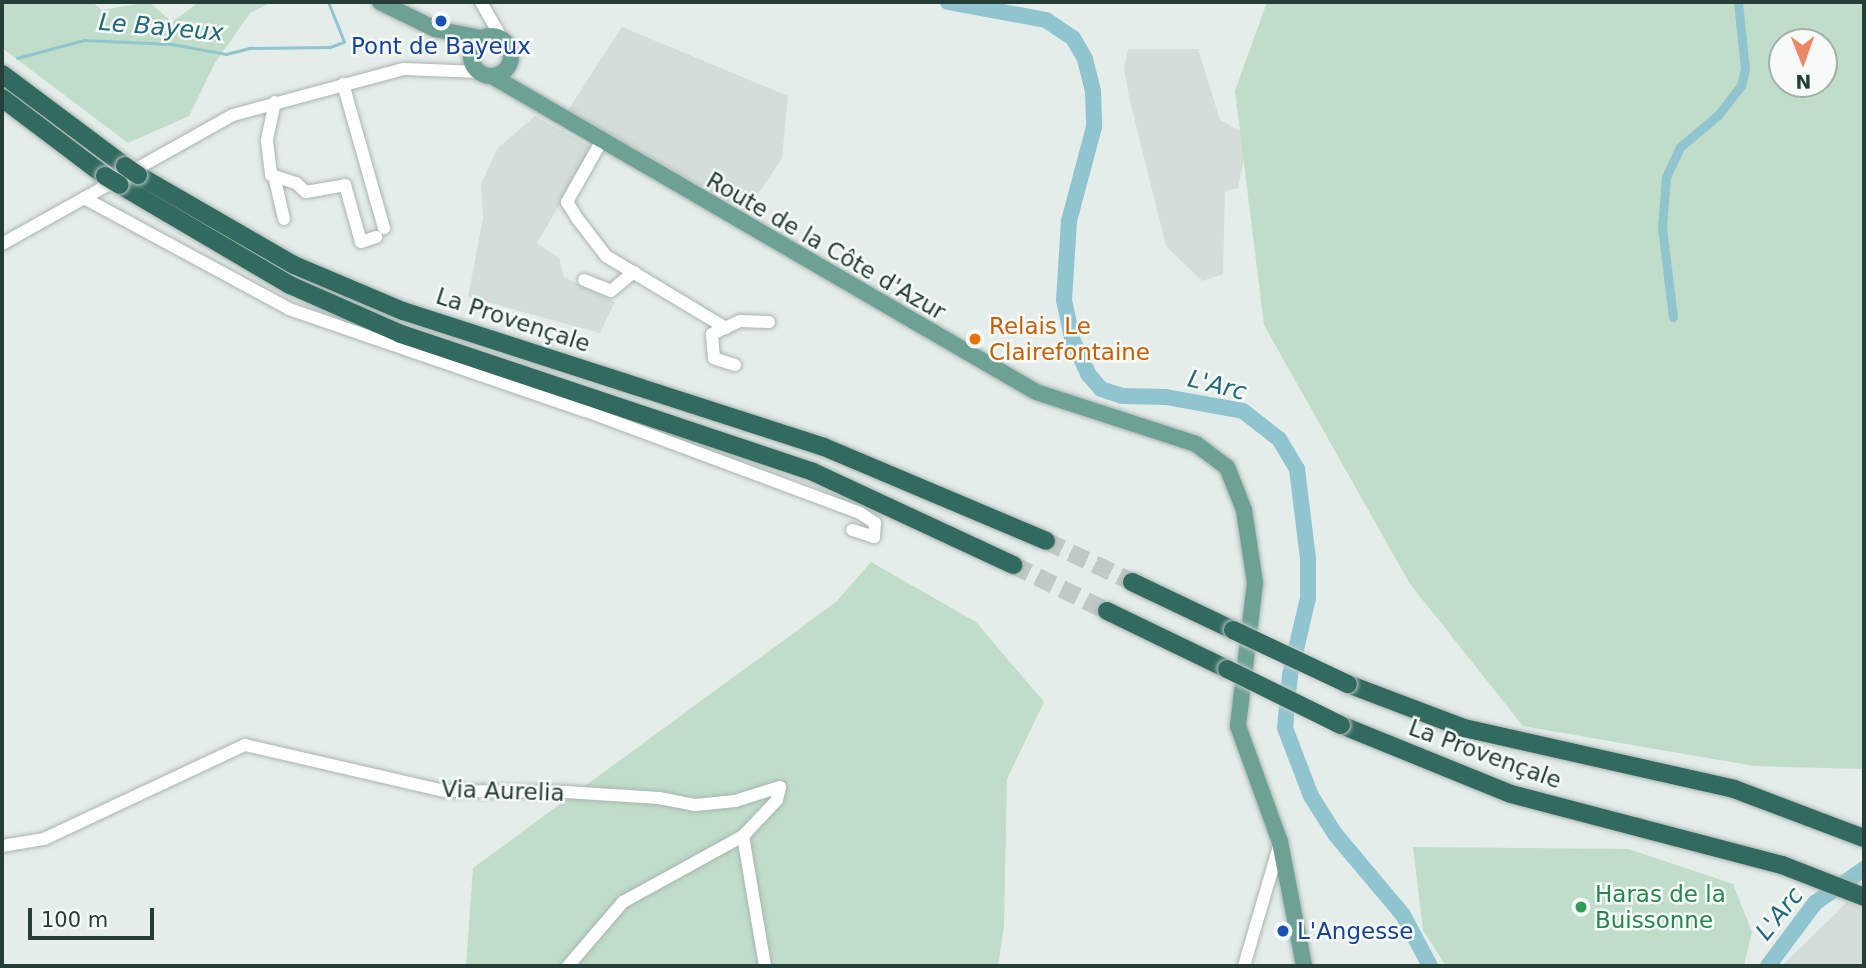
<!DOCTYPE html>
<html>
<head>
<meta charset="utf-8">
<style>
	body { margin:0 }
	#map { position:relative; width:1866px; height:968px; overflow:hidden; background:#e5edea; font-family:"DejaVu Sans",sans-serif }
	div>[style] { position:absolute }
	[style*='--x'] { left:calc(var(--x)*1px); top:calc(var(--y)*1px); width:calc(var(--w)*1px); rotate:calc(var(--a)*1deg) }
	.built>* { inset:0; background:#d3ddd9 }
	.green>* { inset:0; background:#bfddc8 }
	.stream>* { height:2.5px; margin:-1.25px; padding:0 1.25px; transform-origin:1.25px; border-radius:1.25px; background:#90c4cf }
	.canal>* { height:9px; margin:-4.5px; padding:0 4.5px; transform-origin:4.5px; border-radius:4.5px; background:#90c4cf }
	.river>* { height:16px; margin:-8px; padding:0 8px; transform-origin:8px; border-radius:8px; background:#90c4cf }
	.highway-tunnel>* { height:18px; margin-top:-9px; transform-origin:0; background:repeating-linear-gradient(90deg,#bfcac6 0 18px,transparent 0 27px) }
	.roads { filter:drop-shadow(0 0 2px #a8b5b1) drop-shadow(0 0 2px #a8b5b1) }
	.minor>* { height:12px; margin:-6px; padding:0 6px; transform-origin:6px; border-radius:6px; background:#fff }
	.major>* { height:16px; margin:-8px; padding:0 8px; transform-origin:8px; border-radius:8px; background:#6ca194 }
	.major>.ring { margin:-8px; padding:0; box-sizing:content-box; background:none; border:16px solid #6ca194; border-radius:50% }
	.highway>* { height:18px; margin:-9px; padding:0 9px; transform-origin:9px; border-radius:9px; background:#326a5f }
	.bridges { filter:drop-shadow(0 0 2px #c2c9c7) drop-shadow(0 0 2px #c2c9c7) }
	.highway-bridge>* { height:18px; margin:-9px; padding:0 9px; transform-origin:9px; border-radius:9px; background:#326a5f }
	.dots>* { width:19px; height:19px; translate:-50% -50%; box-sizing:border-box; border:4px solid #f6faf8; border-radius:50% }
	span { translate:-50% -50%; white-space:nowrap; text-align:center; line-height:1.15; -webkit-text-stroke:5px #f6faf8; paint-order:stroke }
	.transit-label { font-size:23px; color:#164399 }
	.left { translate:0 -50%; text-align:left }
	.street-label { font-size:23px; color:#253f38 }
	.food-label { font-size:23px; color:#c56008 }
	.leisure-label { font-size:23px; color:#27864d }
	.water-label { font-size:24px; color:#216878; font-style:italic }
	.frame { position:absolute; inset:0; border:4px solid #253f38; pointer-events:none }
	.north { position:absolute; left:1768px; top:28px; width:70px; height:70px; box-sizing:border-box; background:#f6faf8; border:2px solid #a2afab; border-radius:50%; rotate:179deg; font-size:19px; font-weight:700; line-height:28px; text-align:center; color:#253f38 }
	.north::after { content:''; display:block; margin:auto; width:24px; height:32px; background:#eb8965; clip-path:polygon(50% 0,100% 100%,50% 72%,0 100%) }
	.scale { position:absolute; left:28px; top:908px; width:126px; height:32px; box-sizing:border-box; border:4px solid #253f38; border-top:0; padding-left:9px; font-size:21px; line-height:24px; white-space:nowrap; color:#253f38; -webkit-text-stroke:5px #f6faf8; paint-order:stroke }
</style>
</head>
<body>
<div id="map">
	<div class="built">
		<div style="clip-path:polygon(622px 27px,788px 96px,782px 158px,746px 212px,568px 110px)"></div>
		<div style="clip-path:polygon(1128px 49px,1198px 49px,1220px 120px,1249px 136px,1238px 188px,1225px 191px,1223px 274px,1202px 281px,1166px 246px,1129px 97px,1124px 68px)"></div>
		<div style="clip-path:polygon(535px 116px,593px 148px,537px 243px,559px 258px,564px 277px,615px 302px,600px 333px,468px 297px,483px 218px,481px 184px,497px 149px)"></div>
		<div style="clip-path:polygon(1847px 902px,1864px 910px,1864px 966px,1782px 966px)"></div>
	</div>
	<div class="green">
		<div style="clip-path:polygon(2px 2px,92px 2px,102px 10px,149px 2px,172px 22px,199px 2px,272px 2px,250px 13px,215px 63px,189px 116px,128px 143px,2px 48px)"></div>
		<div style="clip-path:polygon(evenodd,1267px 2px,1864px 2px,1864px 769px,1754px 766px,1523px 726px,1410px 584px,1264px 325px,1235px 91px,1267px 2px,1782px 42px,1824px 42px,1824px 84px,1782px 84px,1782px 42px)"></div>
		<div style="clip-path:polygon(871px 562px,976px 622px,1044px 702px,1007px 779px,1004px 926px,998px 966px,466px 966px,473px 868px,836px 602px)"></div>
		<div style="clip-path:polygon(1413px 847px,1628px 849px,1733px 884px,1752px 932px,1744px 966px,1446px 966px,1423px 930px)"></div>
	</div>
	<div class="stream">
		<div style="--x:17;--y:58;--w:69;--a:-15"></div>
		<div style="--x:84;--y:40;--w:88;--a:2.6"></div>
		<div style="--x:172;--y:44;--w:55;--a:10.5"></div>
		<div style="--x:226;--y:54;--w:25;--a:-14"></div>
		<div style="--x:250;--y:48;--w:80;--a:-0.7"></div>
		<div style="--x:330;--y:47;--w:15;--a:-20"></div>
		<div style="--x:344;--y:42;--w:43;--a:-111.8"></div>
	</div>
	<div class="canal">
		<div style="--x:1673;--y:317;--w:91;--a:-97"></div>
		<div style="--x:1662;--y:227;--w:50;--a:-85.4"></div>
		<div style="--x:1666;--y:177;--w:33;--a:-65"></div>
		<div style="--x:1680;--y:147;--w:50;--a:-40.1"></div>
		<div style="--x:1718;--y:115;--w:37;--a:-52"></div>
		<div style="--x:1741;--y:86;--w:17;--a:-77"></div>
		<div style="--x:1745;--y:69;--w:67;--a:-96"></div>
	</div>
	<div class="river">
		<div style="--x:948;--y:2;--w:100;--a:10.4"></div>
		<div style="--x:1046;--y:20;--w:32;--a:34"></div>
		<div style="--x:1073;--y:38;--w:24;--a:60"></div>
		<div style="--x:1085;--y:59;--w:34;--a:76"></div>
		<div style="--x:1093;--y:92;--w:35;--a:88"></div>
		<div style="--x:1094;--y:127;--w:97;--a:104.9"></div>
		<div style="--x:1069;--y:221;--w:79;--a:93.6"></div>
		<div style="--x:1064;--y:300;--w:40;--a:78"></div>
		<div style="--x:1072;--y:339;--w:38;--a:65"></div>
		<div style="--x:1088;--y:374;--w:20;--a:49"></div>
		<div style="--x:1101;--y:389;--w:22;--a:18"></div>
		<div style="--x:1122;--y:396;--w:44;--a:1.3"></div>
		<div style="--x:1166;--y:397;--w:78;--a:10.3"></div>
		<div style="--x:1243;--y:411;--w:46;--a:37.9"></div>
		<div style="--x:1279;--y:439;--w:35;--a:59"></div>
		<div style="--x:1297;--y:469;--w:91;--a:83"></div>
		<div style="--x:1308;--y:559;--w:39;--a:90"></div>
		<div style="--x:1308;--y:598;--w:79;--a:103.2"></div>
		<div style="--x:1290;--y:675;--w:53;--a:95.4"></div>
		<div style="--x:1285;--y:728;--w:73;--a:69.1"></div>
		<div style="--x:1311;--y:796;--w:45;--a:57.7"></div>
		<div style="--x:1335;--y:834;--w:106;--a:50"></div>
		<div style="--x:1403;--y:915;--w:58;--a:62.1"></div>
		<div style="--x:1768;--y:966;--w:79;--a:-53.3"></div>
		<div style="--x:1815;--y:903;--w:60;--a:-34.8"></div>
	</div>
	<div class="highway-tunnel">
		<div style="--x:1046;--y:541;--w:95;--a:25.5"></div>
		<div style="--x:1013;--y:565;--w:105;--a:26.1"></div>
	</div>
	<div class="roads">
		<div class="minor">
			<div style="--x:481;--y:2;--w:43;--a:60.4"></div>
			<div style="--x:343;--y:84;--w:150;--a:74.1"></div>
			<div style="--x:275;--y:102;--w:40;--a:102"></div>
			<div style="--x:267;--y:141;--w:34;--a:83"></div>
			<div style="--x:271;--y:175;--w:26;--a:18"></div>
			<div style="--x:296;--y:183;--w:13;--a:42"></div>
			<div style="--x:306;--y:192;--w:40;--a:-10"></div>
			<div style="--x:345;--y:185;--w:59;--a:74.3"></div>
			<div style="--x:361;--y:242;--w:16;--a:-18"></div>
			<div style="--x:601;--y:142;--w:69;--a:119.5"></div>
			<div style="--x:567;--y:202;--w:19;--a:58"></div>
			<div style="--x:577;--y:218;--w:48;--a:52.7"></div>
			<div style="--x:606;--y:256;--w:140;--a:31"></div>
			<div style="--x:275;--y:180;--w:40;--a:77"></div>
			<div style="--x:84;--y:198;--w:233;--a:28.4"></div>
			<div style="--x:289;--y:309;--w:314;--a:19"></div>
			<div style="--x:586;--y:411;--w:292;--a:20.4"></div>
			<div style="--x:860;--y:513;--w:18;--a:34"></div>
			<div style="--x:875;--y:523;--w:14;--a:94"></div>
			<div style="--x:874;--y:537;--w:23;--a:-162"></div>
			<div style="--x:2;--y:244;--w:265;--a:-29.2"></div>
			<div style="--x:233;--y:115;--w:177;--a:-15.1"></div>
			<div style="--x:404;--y:69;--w:76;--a:2.3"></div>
			<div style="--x:584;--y:280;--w:29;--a:22"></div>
			<div style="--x:611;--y:291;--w:30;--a:-40"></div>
			<div style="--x:735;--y:365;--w:22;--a:-162"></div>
			<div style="--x:714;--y:358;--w:24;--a:-95"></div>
			<div style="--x:712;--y:334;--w:31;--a:-25"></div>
			<div style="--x:740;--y:321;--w:29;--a:2"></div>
			<div style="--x:743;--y:836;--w:132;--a:80.4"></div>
			<div style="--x:2;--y:846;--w:43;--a:-9.5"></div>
			<div style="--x:44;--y:839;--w:222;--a:-25.1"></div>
			<div style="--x:245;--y:745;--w:204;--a:13"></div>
			<div style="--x:444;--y:791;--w:122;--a:0.5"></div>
			<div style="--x:566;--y:792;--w:93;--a:3.7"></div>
			<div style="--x:659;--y:798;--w:37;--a:11"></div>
			<div style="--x:695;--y:805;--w:40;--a:-5.7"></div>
			<div style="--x:735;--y:801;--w:47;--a:-17.3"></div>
			<div style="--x:780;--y:787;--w:13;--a:103"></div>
			<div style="--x:777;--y:800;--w:50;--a:133.4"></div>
			<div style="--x:743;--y:836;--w:137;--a:151.2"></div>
			<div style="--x:623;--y:902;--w:84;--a:130.7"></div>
			<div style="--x:1244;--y:966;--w:125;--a:-73.7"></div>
		</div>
		<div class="major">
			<div style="--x:380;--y:2;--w:61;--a:26.1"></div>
			<div style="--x:435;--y:29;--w:47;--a:11.1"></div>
			<div class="ring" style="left:471px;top:36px;width:24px;height:24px"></div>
			<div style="--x:492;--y:76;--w:629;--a:30.15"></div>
			<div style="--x:1036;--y:392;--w:168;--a:18"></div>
			<div style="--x:1196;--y:444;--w:39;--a:37"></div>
			<div style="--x:1227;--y:467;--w:46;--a:68.4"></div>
			<div style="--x:1244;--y:510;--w:74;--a:81.4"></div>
			<div style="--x:1255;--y:583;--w:144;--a:96.8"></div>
			<div style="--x:1238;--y:726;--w:123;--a:70.1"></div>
			<div style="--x:1280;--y:842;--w:126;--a:79"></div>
		</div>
		<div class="highway">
			<div style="--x:2;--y:74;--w:154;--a:36.8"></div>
			<div style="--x:2;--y:98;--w:129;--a:37.1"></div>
			<div style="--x:138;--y:175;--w:180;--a:30"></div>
			<div style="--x:294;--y:265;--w:118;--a:22.9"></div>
			<div style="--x:403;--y:311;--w:442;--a:17.9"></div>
			<div style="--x:824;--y:447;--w:241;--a:22.9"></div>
			<div style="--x:120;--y:185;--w:197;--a:30.5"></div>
			<div style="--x:290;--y:285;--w:121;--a:23.8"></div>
			<div style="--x:401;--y:334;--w:434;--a:18.5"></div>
			<div style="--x:813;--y:472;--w:221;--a:24.9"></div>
			<div style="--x:1132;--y:582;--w:112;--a:25.4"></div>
			<div style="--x:1107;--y:611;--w:133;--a:25.8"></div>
			<div style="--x:1348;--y:684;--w:124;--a:20.8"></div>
			<div style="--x:1464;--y:728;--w:277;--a:12.7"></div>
			<div style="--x:1734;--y:789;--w:139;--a:20.7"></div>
			<div style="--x:1341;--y:725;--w:183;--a:22.1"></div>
			<div style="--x:1511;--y:794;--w:280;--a:14.7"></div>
			<div style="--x:1782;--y:865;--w:88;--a:21.3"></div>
		</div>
	</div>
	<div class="bridges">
		<div class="highway-bridge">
			<div style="--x:125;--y:166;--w:16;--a:35"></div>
			<div style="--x:105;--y:176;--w:17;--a:31"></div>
			<div style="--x:1233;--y:630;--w:127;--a:25.2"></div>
			<div style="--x:1227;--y:669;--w:127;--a:26.2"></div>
		</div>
	</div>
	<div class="dots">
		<div style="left:441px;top:21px;background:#1a4fb4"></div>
		<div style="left:975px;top:339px;background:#e8710a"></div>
		<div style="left:1581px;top:907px;background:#2e9e5b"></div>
		<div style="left:1283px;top:931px;background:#1a4fb4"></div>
	</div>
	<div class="transit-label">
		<span style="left:441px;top:46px">Pont de Bayeux</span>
		<span class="left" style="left:1297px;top:931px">L'Angesse</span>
	</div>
	<div class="street-label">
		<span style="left:826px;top:246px;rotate:30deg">Route de la Côte d'Azur</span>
		<span style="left:513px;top:320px;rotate:18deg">La Provençale</span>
		<span style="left:1485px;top:754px;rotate:20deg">La Provençale</span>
		<span style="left:503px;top:791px;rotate:2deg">Via Aurelia</span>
	</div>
	<div class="food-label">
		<span class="left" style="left:989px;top:339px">Relais Le<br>Clairefontaine</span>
	</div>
	<div class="leisure-label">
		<span class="left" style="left:1595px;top:907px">Haras de la<br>Buissonne</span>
	</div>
	<div class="water-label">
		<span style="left:161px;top:28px;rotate:5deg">Le Bayeux</span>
		<span style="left:1217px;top:386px;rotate:14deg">L'Arc</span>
		<span style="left:1780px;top:914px;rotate:-51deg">L'Arc</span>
	</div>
	<div class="frame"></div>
	<div class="north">N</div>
	<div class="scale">100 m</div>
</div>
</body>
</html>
